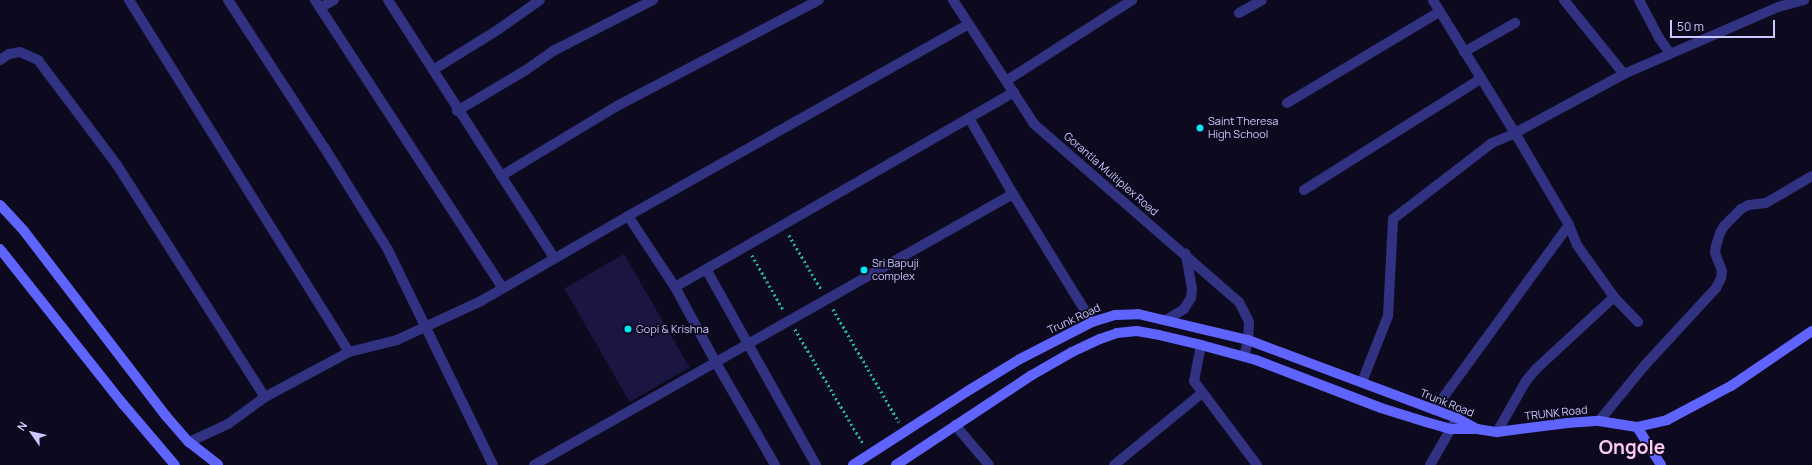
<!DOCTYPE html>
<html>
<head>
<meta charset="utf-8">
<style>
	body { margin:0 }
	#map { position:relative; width:1812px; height:465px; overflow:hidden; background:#0d0a1f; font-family:Manrope,sans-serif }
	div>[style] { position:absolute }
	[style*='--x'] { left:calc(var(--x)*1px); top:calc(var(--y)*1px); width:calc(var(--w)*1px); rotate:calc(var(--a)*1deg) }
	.building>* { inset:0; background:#1b1541; transform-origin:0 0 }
	.path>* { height:2.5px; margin-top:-1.25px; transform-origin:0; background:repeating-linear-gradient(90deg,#23b8a6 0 2px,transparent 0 5px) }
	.minor>* { height:10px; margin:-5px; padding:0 5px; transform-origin:5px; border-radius:5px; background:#313382 }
	.tertiary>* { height:10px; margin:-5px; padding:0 5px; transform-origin:5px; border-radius:5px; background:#313382 }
	.secondary>* { height:10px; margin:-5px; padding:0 5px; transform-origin:5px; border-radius:5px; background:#5f64ff }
	.dots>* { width:11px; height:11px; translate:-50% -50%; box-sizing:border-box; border:2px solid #0d0a1f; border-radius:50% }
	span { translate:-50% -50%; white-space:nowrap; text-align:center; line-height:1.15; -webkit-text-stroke:3.5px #0d0a1f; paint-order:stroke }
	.poi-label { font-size:11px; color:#cbc8ff }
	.left { translate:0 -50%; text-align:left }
	.street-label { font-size:11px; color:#cbc8ff }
	.town-label { font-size:19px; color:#ffcaef; font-weight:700 }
	.north { position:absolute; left:12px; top:413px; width:40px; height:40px; -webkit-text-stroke:3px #0d0a1f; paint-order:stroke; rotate:304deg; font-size:11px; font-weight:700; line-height:16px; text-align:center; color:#cbc8ff }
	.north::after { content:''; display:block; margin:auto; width:14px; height:18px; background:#cbc8ff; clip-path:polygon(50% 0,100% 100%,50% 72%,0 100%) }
	.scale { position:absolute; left:1670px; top:20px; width:105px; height:18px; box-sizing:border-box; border:2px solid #cbc8ff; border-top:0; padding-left:5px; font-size:12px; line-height:14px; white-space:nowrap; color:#cbc8ff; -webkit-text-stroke:3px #0d0a1f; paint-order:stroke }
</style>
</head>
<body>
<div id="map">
	<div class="building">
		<div style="left:624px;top:254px;width:131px;height:69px;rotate:60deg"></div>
	</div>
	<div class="path">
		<div style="--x:789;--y:235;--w:63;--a:59.3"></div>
		<div style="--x:752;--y:255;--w:64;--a:60.3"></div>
		<div style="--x:833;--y:309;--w:131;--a:59.7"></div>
		<div style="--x:795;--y:329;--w:135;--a:59.3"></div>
	</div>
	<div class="minor">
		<div style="--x:129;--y:0;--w:415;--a:58"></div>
		<div style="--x:228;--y:0;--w:176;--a:56.9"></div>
		<div style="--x:324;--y:147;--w:121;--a:58.1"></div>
		<div style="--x:388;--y:250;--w:239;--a:64"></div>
		<div style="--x:315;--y:0;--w:344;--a:56.9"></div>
		<div style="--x:388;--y:0;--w:307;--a:57.2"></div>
		<div style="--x:1564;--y:0;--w:95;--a:51"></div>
		<div style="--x:1639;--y:0;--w:43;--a:62.2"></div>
		<div style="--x:1659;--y:38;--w:19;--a:54"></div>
		<div style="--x:320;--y:8;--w:16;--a:-30"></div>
		<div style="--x:1239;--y:13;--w:26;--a:-29"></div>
		<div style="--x:1464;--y:52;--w:59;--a:-29.6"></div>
		<div style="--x:0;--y:60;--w:11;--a:-34"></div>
		<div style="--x:9;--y:54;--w:11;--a:-10"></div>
		<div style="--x:20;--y:52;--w:20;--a:24"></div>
		<div style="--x:38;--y:60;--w:15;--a:53"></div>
		<div style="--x:47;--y:72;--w:116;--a:53"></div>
		<div style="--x:117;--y:165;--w:275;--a:57.5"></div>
		<div style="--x:433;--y:70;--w:78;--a:-31.8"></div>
		<div style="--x:499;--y:29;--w:50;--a:-35.3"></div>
		<div style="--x:1006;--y:81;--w:150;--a:-32.7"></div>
		<div style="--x:1287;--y:103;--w:177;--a:-30.9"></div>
		<div style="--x:457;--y:111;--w:80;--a:-30.7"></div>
		<div style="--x:526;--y:70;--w:35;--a:-35"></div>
		<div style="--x:555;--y:50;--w:110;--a:-27"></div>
		<div style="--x:969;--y:118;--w:88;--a:59.9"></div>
		<div style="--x:1013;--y:194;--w:150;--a:58.3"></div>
		<div style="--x:501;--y:176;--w:135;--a:-31.1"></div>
		<div style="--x:617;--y:106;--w:228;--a:-27.7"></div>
		<div style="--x:1304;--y:190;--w:208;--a:-32.2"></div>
		<div style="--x:628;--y:216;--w:85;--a:56.5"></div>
		<div style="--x:675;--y:287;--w:84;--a:61.6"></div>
		<div style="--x:715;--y:361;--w:120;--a:60"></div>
		<div style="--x:706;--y:269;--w:225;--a:60.7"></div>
		<div style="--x:675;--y:287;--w:391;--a:-29.9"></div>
		<div style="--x:1166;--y:320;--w:21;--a:-31"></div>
		<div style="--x:1184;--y:309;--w:13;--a:-58"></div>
		<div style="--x:1191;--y:298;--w:9;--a:-84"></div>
		<div style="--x:1192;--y:289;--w:36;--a:-100"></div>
		<div style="--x:1638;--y:322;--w:35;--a:-134"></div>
		<div style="--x:1614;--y:297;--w:64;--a:-125.4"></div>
		<div style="--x:1577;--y:245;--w:22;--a:-112"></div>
		<div style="--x:1569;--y:225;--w:107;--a:-120.4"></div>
		<div style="--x:1515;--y:133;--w:124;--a:-28.4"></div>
		<div style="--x:1624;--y:74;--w:168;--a:-23.5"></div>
		<div style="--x:1778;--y:7;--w:27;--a:-15"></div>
		<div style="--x:1201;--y:345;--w:37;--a:101"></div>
		<div style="--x:1194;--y:381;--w:105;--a:53.1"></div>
		<div style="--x:1362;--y:382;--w:71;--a:-68.5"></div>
		<div style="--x:1388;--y:316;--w:97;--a:-87"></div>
		<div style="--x:1393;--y:219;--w:125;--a:-37.5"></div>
		<div style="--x:1492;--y:143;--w:25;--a:-23"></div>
		<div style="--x:1515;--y:133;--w:156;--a:-121.7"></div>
		<div style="--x:1434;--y:410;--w:229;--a:-53.9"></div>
		<div style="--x:1599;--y:421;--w:72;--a:-50.6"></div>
		<div style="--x:1645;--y:365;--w:105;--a:-47.3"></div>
		<div style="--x:1716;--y:288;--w:11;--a:-63"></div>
		<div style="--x:1721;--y:278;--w:7;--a:-82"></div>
		<div style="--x:1722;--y:271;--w:19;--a:-111"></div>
		<div style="--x:1715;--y:253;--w:7;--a:-82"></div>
		<div style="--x:1716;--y:246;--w:14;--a:-73"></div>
		<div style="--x:1720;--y:233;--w:8;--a:-60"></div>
		<div style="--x:1724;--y:226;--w:24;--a:-45"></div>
		<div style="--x:1741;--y:209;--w:9;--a:-27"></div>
		<div style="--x:1749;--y:205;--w:17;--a:-7"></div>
		<div style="--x:1766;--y:203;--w:53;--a:-30.4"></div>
		<div style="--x:955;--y:425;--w:52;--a:49.6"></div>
		<div style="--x:1497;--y:432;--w:59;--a:-60.4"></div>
		<div style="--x:1526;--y:381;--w:16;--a:-50"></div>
		<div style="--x:1536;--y:369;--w:106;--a:-42.7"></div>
		<div style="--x:189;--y:442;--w:43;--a:-24.8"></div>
		<div style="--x:228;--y:424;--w:46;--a:-36.1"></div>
		<div style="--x:265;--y:397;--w:95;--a:-28.2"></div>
		<div style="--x:349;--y:352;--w:49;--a:-14"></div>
		<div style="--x:397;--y:340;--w:93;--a:-24.9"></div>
		<div style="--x:481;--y:301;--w:170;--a:-30"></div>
		<div style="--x:628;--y:216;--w:391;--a:-29.4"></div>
		<div style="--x:534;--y:465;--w:550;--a:-29.5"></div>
		<div style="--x:1114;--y:465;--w:114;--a:-39.3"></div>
	</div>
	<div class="tertiary">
		<div style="--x:953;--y:0;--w:148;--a:56.8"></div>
		<div style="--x:1034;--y:124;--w:271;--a:41"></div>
		<div style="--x:1239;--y:302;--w:22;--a:63"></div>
		<div style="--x:1249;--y:322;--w:18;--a:93"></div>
		<div style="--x:1248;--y:340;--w:17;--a:103"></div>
		<div style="--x:1430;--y:465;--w:54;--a:-60.1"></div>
	</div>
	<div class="secondary">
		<div style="--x:0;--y:205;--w:35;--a:47"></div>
		<div style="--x:24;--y:231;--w:233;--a:52.5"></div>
		<div style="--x:166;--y:416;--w:35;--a:49"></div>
		<div style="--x:189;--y:442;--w:37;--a:38"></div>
		<div style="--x:0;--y:249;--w:198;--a:51.6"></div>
		<div style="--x:123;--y:404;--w:80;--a:49.6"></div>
		<div style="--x:1637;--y:427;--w:45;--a:57.7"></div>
		<div style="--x:853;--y:465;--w:140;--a:-32.8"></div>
		<div style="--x:971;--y:389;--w:57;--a:-31.5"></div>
		<div style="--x:1020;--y:359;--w:81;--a:-27.2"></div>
		<div style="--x:1092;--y:322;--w:24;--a:-17"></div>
		<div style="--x:1115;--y:315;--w:23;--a:-2"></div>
		<div style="--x:1138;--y:314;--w:113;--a:13.3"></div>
		<div style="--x:1248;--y:340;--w:223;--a:20.5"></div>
		<div style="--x:1457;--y:418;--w:21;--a:29"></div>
		<div style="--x:896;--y:465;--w:163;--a:-33.5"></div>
		<div style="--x:1032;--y:375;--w:46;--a:-29.9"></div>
		<div style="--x:1072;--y:352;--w:31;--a:-25"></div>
		<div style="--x:1100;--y:339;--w:18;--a:-19"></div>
		<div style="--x:1117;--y:333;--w:20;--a:-6"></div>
		<div style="--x:1137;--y:331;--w:22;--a:10"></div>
		<div style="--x:1159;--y:335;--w:43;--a:13.4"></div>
		<div style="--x:1201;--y:345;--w:57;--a:15.3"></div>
		<div style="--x:1256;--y:360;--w:134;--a:21"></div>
		<div style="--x:1381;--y:408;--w:47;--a:17.3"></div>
		<div style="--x:1426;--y:422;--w:26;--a:16"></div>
		<div style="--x:1451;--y:429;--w:26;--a:0"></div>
		<div style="--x:1477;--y:429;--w:20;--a:9"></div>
		<div style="--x:1497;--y:432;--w:71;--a:-7.3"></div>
		<div style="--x:1567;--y:423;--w:32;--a:-4"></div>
		<div style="--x:1599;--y:421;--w:38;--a:9"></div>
		<div style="--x:1637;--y:427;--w:31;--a:-13"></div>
		<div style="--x:1667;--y:420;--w:72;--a:-28"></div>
		<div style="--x:1731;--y:386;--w:98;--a:-34.2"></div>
	</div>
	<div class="dots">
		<div style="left:1200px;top:128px;background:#00e9f3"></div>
		<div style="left:864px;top:270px;background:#00e9f3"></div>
		<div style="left:628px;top:329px;background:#00e9f3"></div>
	</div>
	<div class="poi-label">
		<span class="left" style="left:1208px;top:128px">Saint Theresa<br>High School</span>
		<span class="left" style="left:872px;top:270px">Sri Bapuji<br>complex</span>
		<span class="left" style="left:636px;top:329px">Gopi &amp; Krishna</span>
	</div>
	<div class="street-label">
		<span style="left:1111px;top:174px;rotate:41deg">Gorantla Multiplex Road</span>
		<span style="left:1074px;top:319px;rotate:-25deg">Trunk Road</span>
		<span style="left:1447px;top:403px;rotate:22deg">Trunk Road</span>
		<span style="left:1556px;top:413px;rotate:-6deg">TRUNK Road</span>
	</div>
	<div class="town-label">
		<span style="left:1632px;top:448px">Ongole</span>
	</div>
	<div class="north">N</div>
	<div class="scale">50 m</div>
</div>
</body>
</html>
